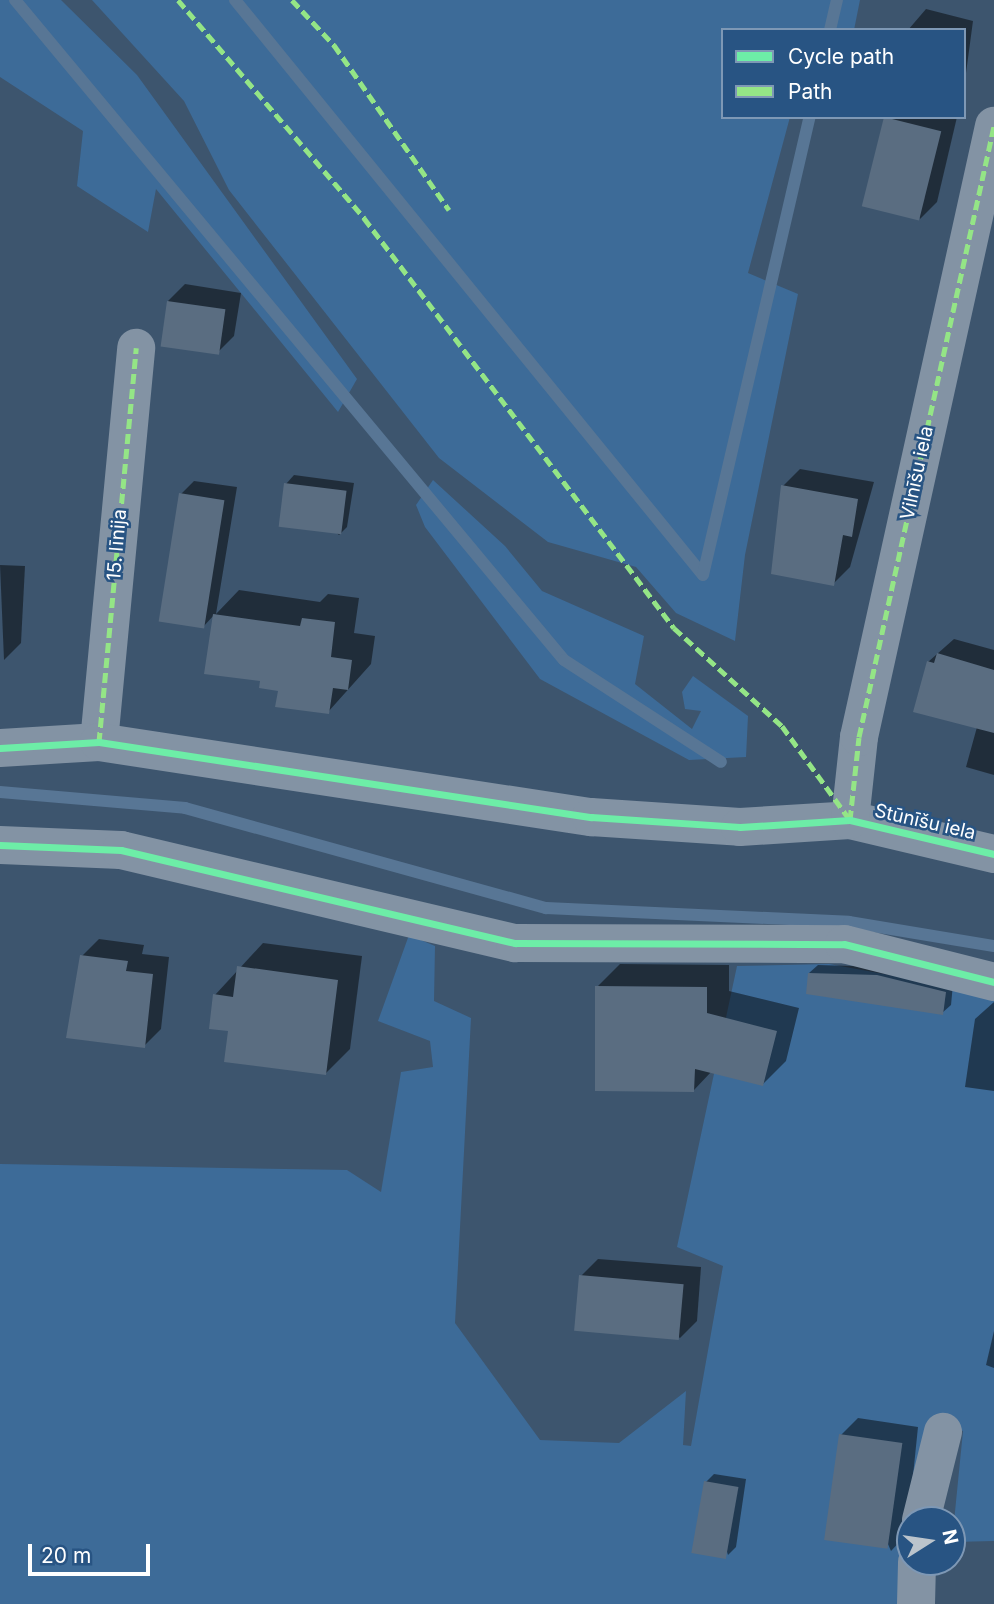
<!DOCTYPE html>
<html>
<head>
<meta charset="utf-8">
<style>
	body { margin:0 }
	#map { position:relative; width:994px; height:1604px; overflow:hidden; background:#3d556e; font-family:Inter,sans-serif }
	div>[style] { position:absolute }
	[style*='--x'] { left:calc(var(--x)*1px); top:calc(var(--y)*1px); width:calc(var(--w)*1px); rotate:calc(var(--a)*1deg) }
	.green>* { inset:0; background:#3d6b98 }
	.shadow>* { inset:0; background:#0007 }
	.stream>* { height:12px; margin:-6px; padding:0 6px; transform-origin:6px; border-radius:6px; background:#587695 }
	.building>* { inset:0; background:#5a6d81; transform-origin:0 0 }
	.minor>* { height:38px; margin:-19px; padding:0 19px; transform-origin:19px; border-radius:19px; background:#8393a4 }
	.quiet>* { height:5px; margin-top:-2.5px; transform-origin:0; background:repeating-linear-gradient(90deg,#94e586 0 10px,transparent 0 15px) }
	.cycleway>* { height:7px; margin:-3.5px; padding:0 3.5px; transform-origin:3.5px; border-radius:3.5px; background:#6deda7 }
	span { translate:-50% -50%; white-space:nowrap; text-align:center; line-height:1.15; -webkit-text-stroke:5px #285483; paint-order:stroke }
	.street-label { font-size:19px; color:#fff }
	.legend { position:absolute; left:721px; top:28px; width:245px; height:91px; box-sizing:border-box; background:#285483; border:2px solid #7e98b5; margin:0; padding:9px 12px; list-style:none; font-size:21px; color:#fff }
	.legend li { display:flex; align-items:center; gap:14px; height:35px }
	.legend b { width:35px; border:2px solid #7e98b5 }
	.north { position:absolute; left:896px; top:1506px; width:70px; height:70px; box-sizing:border-box; background:#285483; border:2px solid #7e98b5; border-radius:50%; rotate:78deg; font-size:19px; font-weight:700; line-height:28px; text-align:center; color:#fff }
	.north::after { content:''; display:block; margin:auto; width:24px; height:32px; background:#bbc4cc; clip-path:polygon(50% 0,100% 100%,50% 72%,0 100%) }
	.scale { position:absolute; left:28px; top:1544px; width:122px; height:32px; box-sizing:border-box; border:4px solid #fff; border-top:0; padding-left:9px; font-size:21px; line-height:24px; white-space:nowrap; color:#fff; -webkit-text-stroke:5px #285483; paint-order:stroke }
</style>
</head>
<body>
<div id="map">
	<div class="green">
		<div style="clip-path:polygon(0 0,61px 0,137px 75px,357px 379px,338px 412px,156px 189px,148px 232px,77px 186px,83px 131px,0 77px)"></div>
		<div style="clip-path:polygon(92px 0,860px 0,854px 30px,723px 30px,723px 117px,790px 117px,748px 273px,798px 294px,745px 555px,735px 641px,676px 613px,636px 567px,548px 542px,439px 458px,229px 190px,184px 101px)"></div>
		<div style="clip-path:polygon(433px 480px,505px 546px,542px 591px,644px 636px,635px 684px,692px 729px,701px 711px,685px 709px,682px 692px,693px 676px,748px 716px,746px 757px,689px 760px,540px 679px,425px 527px,416px 505px)"></div>
		<div style="clip-path:polygon(409px 935px,435px 946px,434px 1001px,471px 1018px,455px 1323px,540px 1440px,619px 1443px,686px 1391px,683px 1445px,691px 1446px,723px 1266px,677px 1247px,737px 966px,829px 964px,994px 994px,994px 1541px,952px 1542px,963px 1431px,932px 1422px,910px 1520px,905px 1567px,910px 1604px,0 1604px,0 1164px,347px 1170px,381px 1192px,401px 1072px,433px 1067px,430px 1041px,378px 1021px)"></div>
	</div>
	<div class="shadow">
		<div style="clip-path:polygon(926px 9px,973px 21px,964px 88px,964px 30px,908px 30px)"></div>
		<div style="clip-path:polygon(884px 117px,957px 117px,937px 202px,920px 219px)"></div>
		<div style="clip-path:polygon(185px 284px,241px 293px,234px 336px,217px 353px,168px 301px)"></div>
		<div style="clip-path:polygon(800px 469px,874px 482px,850px 567px,833px 584px,783px 486px)"></div>
		<div style="clip-path:polygon(294px 475px,354px 483px,347px 527px,339px 535px,286px 484px)"></div>
		<div style="clip-path:polygon(194px 481px,237px 487px,216px 614px,239px 590px,320px 602px,328px 594px,359px 598px,354px 633px,375px 636px,371px 664px,328px 712px,261px 680px,215px 614px,203px 627px,181px 494px)"></div>
		<div style="clip-path:polygon(0 565px,25px 566px,21px 643px,4px 660px)"></div>
		<div style="clip-path:polygon(954px 639px,994px 650px,994px 775px,966px 767px,977px 727px,928px 662px)"></div>
		<div style="clip-path:polygon(99px 939px,144px 945px,142px 954px,169px 957px,161px 1029px,144px 1046px,82px 956px)"></div>
		<div style="clip-path:polygon(263px 943px,362px 956px,350px 1049px,325px 1074px,230px 1030px,215px 995px)"></div>
		<div style="clip-path:polygon(620px 964px,729px 965px,729px 991px,799px 1008px,786px 1061px,763px 1084px,712px 1071px,694px 1090px,597px 987px)"></div>
		<div style="clip-path:polygon(818px 965px,886px 967px,953px 984px,951px 1005px,942px 1013px,809px 973px)"></div>
		<div style="clip-path:polygon(994px 1002px,994px 1091px,965px 1087px,975px 1019px)"></div>
		<div style="clip-path:polygon(598px 1259px,701px 1267px,697px 1321px,680px 1338px,581px 1276px)"></div>
		<div style="clip-path:polygon(994px 1331px,994px 1368px,986px 1365px)"></div>
		<div style="clip-path:polygon(858px 1418px,918px 1427px,907px 1534px,891px 1551px,841px 1435px)"></div>
		<div style="clip-path:polygon(714px 1474px,746px 1479px,736px 1547px,728px 1555px,706px 1482px)"></div>
	</div>
	<div class="stream">
		<div style="--x:15;--y:0;--w:858;--a:50.25"></div>
		<div style="--x:564;--y:660;--w:187;--a:33"></div>
		<div style="--x:235;--y:0;--w:741;--a:50.86"></div>
		<div style="--x:830;--y:30;--w:31;--a:-77"></div>
		<div style="--x:703;--y:575;--w:470;--a:-76.9"></div>
		<div style="--x:0;--y:792;--w:186;--a:4.9"></div>
		<div style="--x:185;--y:808;--w:375;--a:15.5"></div>
		<div style="--x:546;--y:908;--w:303;--a:2.6"></div>
		<div style="--x:849;--y:922;--w:147;--a:9.4"></div>
	</div>
	<div class="building">
		<div style="left:884px;top:117px;width:59px;height:92px;rotate:14deg"></div>
		<div style="left:167px;top:301px;width:59px;height:46px;rotate:8deg"></div>
		<div style="left:284px;top:483px;width:63px;height:44px;rotate:7deg"></div>
		<div style="clip-path:polygon(781px 485px,858px 499px,852px 537px,843px 535px,834px 586px,771px 574px)"></div>
		<div style="left:179px;top:493px;width:46px;height:130px;rotate:9deg"></div>
		<div style="clip-path:polygon(213px 614px,300px 626px,302px 618px,335px 622px,331px 657px,352px 660px,348px 690px,333px 688px,329px 714px,275px 707px,278px 691px,259px 688px,260px 681px,204px 674px)"></div>
		<div style="clip-path:polygon(937px 653px,994px 670px,994px 733px,913px 712px,927px 661px,934px 663px)"></div>
		<div style="clip-path:polygon(80px 955px,128px 961px,126px 971px,153px 974px,145px 1048px,66px 1038px)"></div>
		<div style="clip-path:polygon(237px 966px,338px 980px,326px 1075px,224px 1062px,228px 1031px,209px 1029px,213px 994px,233px 997px)"></div>
		<div style="clip-path:polygon(808px 973px,877px 975px,946px 992px,943px 1015px,806px 994px)"></div>
		<div style="clip-path:polygon(595px 986px,707px 987px,707px 1013px,777px 1031px,763px 1086px,695px 1069px,694px 1092px,595px 1091px)"></div>
		<div style="left:579px;top:1275px;width:105px;height:56px;rotate:5deg"></div>
		<div style="left:839px;top:1434px;width:64px;height:107px;rotate:8deg"></div>
		<div style="left:704px;top:1481px;width:35px;height:73px;rotate:10deg"></div>
	</div>
	<div class="minor">
		<div style="--x:99;--y:742;--w:396;--a:-84.6"></div>
		<div style="--x:0;--y:748;--w:99;--a:-3.5"></div>
		<div style="--x:99;--y:742;--w:498;--a:8.7"></div>
		<div style="--x:591;--y:817;--w:149;--a:3.8"></div>
		<div style="--x:740;--y:827;--w:110;--a:-3.6"></div>
		<div style="--x:850;--y:820;--w:148;--a:13.3"></div>
		<div style="--x:850;--y:820;--w:83;--a:-83.8"></div>
		<div style="--x:859;--y:737;--w:626;--a:-77.54"></div>
		<div style="--x:0;--y:845;--w:121;--a:2.4"></div>
		<div style="--x:121;--y:850;--w:405;--a:13.3"></div>
		<div style="--x:515;--y:943;--w:329;--a:0.2"></div>
		<div style="--x:844;--y:944;--w:155;--a:14.2"></div>
		<div style="--x:921;--y:1520;--w:91;--a:-76"></div>
		<div style="--x:916;--y:1604;--w:42;--a:-88.6"></div>
	</div>
	<div class="quiet">
		<div style="--x:178;--y:0;--w:287;--a:49.5"></div>
		<div style="--x:364;--y:218;--w:514;--a:52.91"></div>
		<div style="--x:674;--y:628;--w:146;--a:42.2"></div>
		<div style="--x:782;--y:726;--w:116;--a:54.1"></div>
		<div style="--x:292;--y:0;--w:62;--a:47"></div>
		<div style="--x:334;--y:45;--w:201;--a:55.1"></div>
		<div style="--x:99;--y:742;--w:396;--a:-84.6"></div>
		<div style="--x:850;--y:820;--w:83;--a:-83.8"></div>
		<div style="--x:859;--y:737;--w:626;--a:-77.54"></div>
	</div>
	<div class="cycleway">
		<div style="--x:0;--y:748;--w:99;--a:-3.5"></div>
		<div style="--x:99;--y:742;--w:498;--a:8.7"></div>
		<div style="--x:591;--y:817;--w:149;--a:3.8"></div>
		<div style="--x:740;--y:827;--w:110;--a:-3.6"></div>
		<div style="--x:850;--y:820;--w:148;--a:13.3"></div>
		<div style="--x:0;--y:845;--w:121;--a:2.4"></div>
		<div style="--x:121;--y:850;--w:405;--a:13.3"></div>
		<div style="--x:515;--y:943;--w:329;--a:0.2"></div>
		<div style="--x:844;--y:944;--w:155;--a:14.2"></div>
	</div>
	<div class="street-label">
		<span style="left:917px;top:473px;rotate:-78deg">Vilnīšu iela</span>
		<span style="left:117px;top:545px;rotate:-85deg">15. līnija</span>
		<span style="left:925px;top:822px;rotate:13deg">Stūnīšu iela</span>
	</div>
	<ul class="legend">
	<li><b style="height:9px;background:#6deda7"></b>Cycle path</li>
	<li><b style="height:9px;background:#94e586"></b>Path</li>
	</ul>
	<div class="north">N</div>
	<div class="scale">20 m</div>
</div>
</body>
</html>
